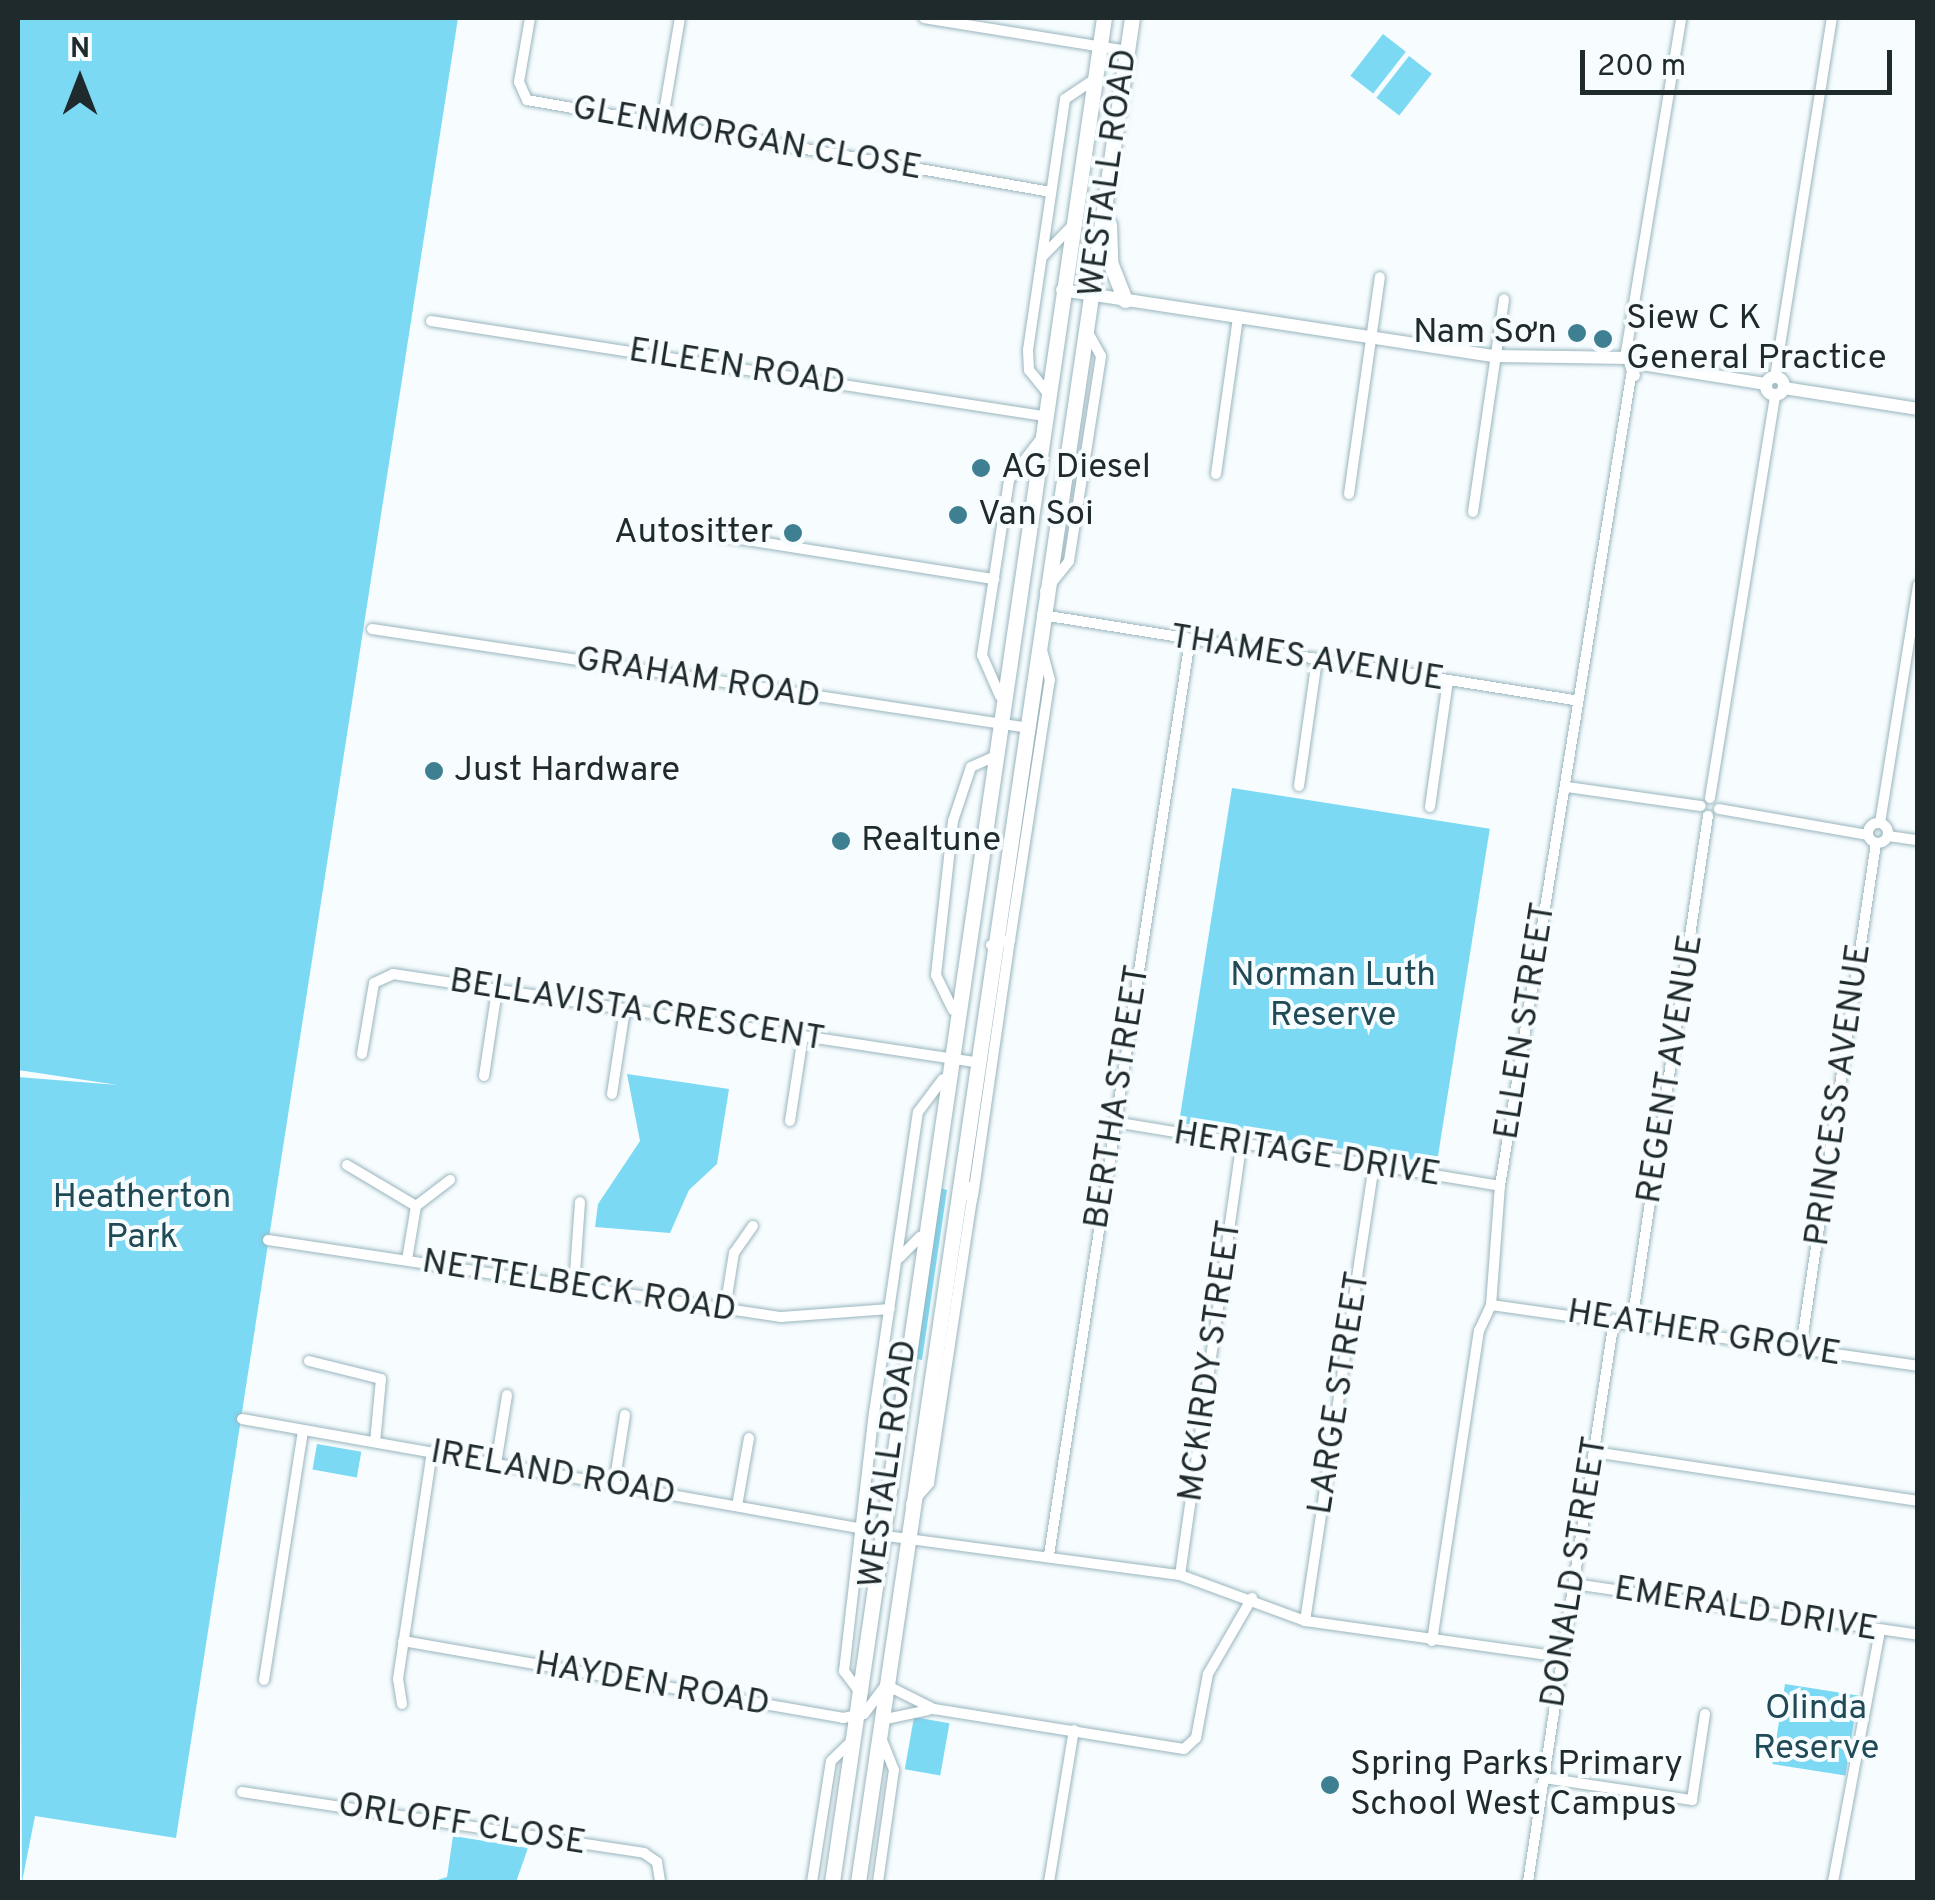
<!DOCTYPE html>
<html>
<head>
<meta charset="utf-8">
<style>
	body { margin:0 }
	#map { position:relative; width:1935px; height:1900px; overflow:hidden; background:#f7fdff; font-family:Overpass,sans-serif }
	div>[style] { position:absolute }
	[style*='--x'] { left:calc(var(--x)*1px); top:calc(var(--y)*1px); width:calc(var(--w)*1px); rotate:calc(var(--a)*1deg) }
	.green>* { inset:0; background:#7cd9f4; transform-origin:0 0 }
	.roads { filter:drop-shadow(0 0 2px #99b5be) drop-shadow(0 0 2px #99b5be) }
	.minor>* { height:10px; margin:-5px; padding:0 5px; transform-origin:5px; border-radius:5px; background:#fff }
	.minor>.ring { margin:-5px; padding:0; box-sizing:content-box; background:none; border:10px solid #fff; border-radius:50% }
	.tertiary>* { height:12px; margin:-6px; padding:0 6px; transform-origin:6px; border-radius:6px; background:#fff }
	.tertiary>.ring { margin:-6px; padding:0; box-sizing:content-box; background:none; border:12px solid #fff; border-radius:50% }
	.primary>* { height:15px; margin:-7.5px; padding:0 7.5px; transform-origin:7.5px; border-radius:7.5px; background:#fff }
	.dots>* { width:28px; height:28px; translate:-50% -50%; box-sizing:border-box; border:5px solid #f7fdff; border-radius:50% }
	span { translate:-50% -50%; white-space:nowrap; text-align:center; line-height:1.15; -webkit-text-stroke:8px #f7fdff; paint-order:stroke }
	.street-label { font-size:35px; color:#1f2a2d }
	.poi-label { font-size:35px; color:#1f2a2d }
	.left { translate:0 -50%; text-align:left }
	.right { translate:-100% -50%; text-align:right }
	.park-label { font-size:35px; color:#1f4a56 }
	.frame { position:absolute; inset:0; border:20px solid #1f2a2d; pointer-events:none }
	.north { position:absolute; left:30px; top:30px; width:100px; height:100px; -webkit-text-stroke:8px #f7fdff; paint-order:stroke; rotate:0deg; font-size:28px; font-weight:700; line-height:40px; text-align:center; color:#1f2a2d }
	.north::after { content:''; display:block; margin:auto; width:35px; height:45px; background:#1f2a2d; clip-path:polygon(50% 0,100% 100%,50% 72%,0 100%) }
	.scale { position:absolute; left:1580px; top:50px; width:312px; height:45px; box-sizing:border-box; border:5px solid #1f2a2d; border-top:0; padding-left:12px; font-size:30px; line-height:35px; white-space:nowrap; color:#1f2a2d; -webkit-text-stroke:8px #f7fdff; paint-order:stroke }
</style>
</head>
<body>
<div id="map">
	<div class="green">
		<div style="clip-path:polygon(18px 18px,458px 18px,176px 1838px,35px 1816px,22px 1882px,18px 1077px,118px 1085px,18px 1070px)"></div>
		<div style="left:1383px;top:34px;width:29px;height:53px;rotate:38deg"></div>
		<div style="left:1409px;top:56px;width:29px;height:53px;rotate:38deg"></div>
		<div style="left:1232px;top:788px;width:261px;height:339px;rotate:9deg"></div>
		<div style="clip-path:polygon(627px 1074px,729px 1089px,717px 1164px,689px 1190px,670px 1233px,595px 1227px,598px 1204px,640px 1141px)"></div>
		<div style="clip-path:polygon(940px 1188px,947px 1190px,922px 1360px,911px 1358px)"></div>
		<div style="left:317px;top:1444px;width:45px;height:26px;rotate:10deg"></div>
		<div style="left:1785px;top:1684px;width:74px;height:81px;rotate:9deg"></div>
		<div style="left:914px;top:1717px;width:36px;height:53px;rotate:10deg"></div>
		<div style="clip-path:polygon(453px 1836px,528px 1848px,516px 1882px,431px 1882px,447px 1877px)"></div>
	</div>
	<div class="roads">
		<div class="minor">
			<div style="--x:530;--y:18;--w:65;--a:99.8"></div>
			<div style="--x:519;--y:82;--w:20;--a:66"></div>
			<div style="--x:527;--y:100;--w:532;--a:9.96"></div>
			<div style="--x:924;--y:18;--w:206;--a:9.2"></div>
			<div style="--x:662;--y:124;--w:108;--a:-80.4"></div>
			<div style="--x:1042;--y:257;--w:43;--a:-45.9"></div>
			<div style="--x:431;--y:321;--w:619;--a:8.82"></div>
			<div style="--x:1625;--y:358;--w:345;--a:-80.6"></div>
			<div style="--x:1775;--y:377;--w:363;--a:-81"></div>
			<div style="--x:1046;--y:391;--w:27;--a:-129"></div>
			<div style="--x:1029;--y:370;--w:20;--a:-93"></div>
			<div style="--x:1028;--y:350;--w:254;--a:-81.6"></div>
			<div style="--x:1065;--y:99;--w:37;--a:-34"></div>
			<div style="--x:1216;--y:474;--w:159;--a:-82"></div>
			<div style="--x:1349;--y:494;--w:219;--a:-81.9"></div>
			<div style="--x:1473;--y:512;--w:215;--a:-81.7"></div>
			<div style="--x:709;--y:534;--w:289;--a:9"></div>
			<div style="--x:1045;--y:591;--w:38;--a:-51"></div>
			<div style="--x:1069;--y:561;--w:207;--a:-81.1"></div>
			<div style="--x:1101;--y:356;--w:31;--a:-119"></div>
			<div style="--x:1042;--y:615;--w:539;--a:9.08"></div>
			<div style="--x:372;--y:629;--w:658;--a:8.56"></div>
			<div style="--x:1000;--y:696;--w:45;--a:-113.7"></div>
			<div style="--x:982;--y:655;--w:177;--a:-81.2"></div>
			<div style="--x:1009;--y:480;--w:49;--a:-52.4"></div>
			<div style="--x:1299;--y:786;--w:127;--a:-81.9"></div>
			<div style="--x:1567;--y:787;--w:135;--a:8.1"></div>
			<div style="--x:1710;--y:798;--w:408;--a:-80.8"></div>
			<div style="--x:1430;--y:807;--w:127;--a:-81.9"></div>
			<div style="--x:1719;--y:809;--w:151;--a:9.9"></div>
			<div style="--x:1880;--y:823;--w:241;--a:-80.9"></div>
			<div class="ring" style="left:1868px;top:823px;width:10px;height:10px"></div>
			<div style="--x:1888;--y:836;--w:30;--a:8"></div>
			<div style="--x:991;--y:945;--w:20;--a:-15"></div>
			<div style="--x:1010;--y:940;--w:263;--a:-81.3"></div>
			<div style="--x:1050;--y:680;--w:38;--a:-105"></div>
			<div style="--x:953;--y:1010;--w:39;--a:-116"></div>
			<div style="--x:936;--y:975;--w:155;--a:-83.7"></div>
			<div style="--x:953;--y:821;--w:57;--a:-71.6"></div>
			<div style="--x:971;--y:767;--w:22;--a:-24"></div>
			<div style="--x:362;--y:1054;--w:72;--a:-80.4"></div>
			<div style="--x:374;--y:983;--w:21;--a:-25"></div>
			<div style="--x:393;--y:974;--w:588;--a:8.61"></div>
			<div style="--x:484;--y:1076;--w:87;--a:-81.4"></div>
			<div style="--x:612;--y:1094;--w:86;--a:-81.3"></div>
			<div style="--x:790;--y:1121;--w:86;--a:-81.3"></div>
			<div style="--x:1114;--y:1122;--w:391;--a:9.4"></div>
			<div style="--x:347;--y:1165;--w:80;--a:30.7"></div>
			<div style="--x:416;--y:1206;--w:55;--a:99.5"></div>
			<div style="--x:973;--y:1196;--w:259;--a:-81.8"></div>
			<div style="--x:416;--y:1206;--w:43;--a:-37.4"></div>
			<div style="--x:268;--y:1240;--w:519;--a:8.54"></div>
			<div style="--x:781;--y:1317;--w:109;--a:-4.2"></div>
			<div style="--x:899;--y:1258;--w:30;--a:-45"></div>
			<div style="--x:574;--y:1286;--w:84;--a:-85.9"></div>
			<div style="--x:1491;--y:1305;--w:119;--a:-85.7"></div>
			<div style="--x:1500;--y:1186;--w:821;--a:-80.81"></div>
			<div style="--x:1491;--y:1305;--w:431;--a:8.1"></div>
			<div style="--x:725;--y:1309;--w:57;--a:-80.9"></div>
			<div style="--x:734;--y:1253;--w:33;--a:-55"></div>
			<div style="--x:1632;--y:1322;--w:512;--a:-81.46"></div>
			<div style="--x:1801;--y:1348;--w:511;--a:-81.55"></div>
			<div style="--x:309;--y:1361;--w:74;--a:14"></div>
			<div style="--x:381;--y:1379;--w:63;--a:95.4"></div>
			<div style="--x:242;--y:1419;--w:632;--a:10.03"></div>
			<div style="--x:1594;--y:1452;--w:328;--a:8.6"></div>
			<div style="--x:496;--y:1464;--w:70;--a:-80.9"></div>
			<div style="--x:614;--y:1485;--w:71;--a:-81.1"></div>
			<div style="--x:911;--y:1504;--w:28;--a:-49"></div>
			<div style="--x:929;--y:1483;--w:286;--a:-81.4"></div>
			<div style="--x:972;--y:1200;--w:27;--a:-114"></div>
			<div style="--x:737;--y:1506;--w:69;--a:-80"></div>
			<div style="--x:879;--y:1535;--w:304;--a:7.6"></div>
			<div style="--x:1180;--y:1575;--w:133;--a:20.2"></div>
			<div style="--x:1305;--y:1621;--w:260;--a:8"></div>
			<div style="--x:1049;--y:1555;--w:926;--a:-81.24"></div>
			<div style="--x:1180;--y:1575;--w:432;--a:-81.9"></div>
			<div style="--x:1574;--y:1584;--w:348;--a:8.4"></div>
			<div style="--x:1305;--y:1621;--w:460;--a:-81.4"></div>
			<div style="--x:403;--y:1641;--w:447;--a:9.9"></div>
			<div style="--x:843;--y:1718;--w:21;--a:-11"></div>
			<div style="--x:864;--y:1714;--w:36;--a:-53"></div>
			<div style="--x:886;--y:1685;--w:54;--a:26.6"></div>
			<div style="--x:934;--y:1709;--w:253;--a:9.1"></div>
			<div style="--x:1184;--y:1749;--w:16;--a:-43"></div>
			<div style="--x:1196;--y:1738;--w:65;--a:-79.4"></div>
			<div style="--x:1208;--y:1674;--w:88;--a:-59.9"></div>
			<div style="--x:1432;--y:1641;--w:314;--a:-81.4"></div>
			<div style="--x:1479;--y:1331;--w:29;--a:-65"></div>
			<div style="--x:264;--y:1680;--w:253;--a:-81.1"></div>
			<div style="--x:859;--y:1691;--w:25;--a:-127"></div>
			<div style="--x:844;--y:1671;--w:260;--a:-83.4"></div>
			<div style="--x:874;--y:1413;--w:304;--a:-81.7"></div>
			<div style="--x:918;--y:1112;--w:41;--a:-52.9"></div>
			<div style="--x:402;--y:1704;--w:25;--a:-99"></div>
			<div style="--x:398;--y:1679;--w:230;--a:-81.5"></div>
			<div style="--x:881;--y:1720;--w:48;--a:-12"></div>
			<div style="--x:1544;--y:1778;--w:150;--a:8.5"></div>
			<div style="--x:1692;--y:1800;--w:87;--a:-81.4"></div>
			<div style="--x:242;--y:1792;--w:407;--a:8.6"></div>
			<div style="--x:644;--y:1853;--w:16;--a:35"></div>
			<div style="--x:657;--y:1862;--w:20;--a:81"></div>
			<div style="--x:812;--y:1882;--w:122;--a:-81.1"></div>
			<div style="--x:831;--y:1761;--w:29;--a:-44"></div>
			<div style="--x:878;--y:1882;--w:113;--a:-81.9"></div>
			<div style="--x:894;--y:1770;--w:37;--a:-112"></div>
			<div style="--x:1049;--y:1882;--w:154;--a:-80.7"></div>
			<div style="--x:1528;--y:1882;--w:569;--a:-81.3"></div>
			<div style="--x:1833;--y:1882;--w:256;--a:-79.4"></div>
		</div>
		<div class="tertiary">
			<div style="--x:1062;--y:290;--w:436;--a:8.7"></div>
			<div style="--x:1493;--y:356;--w:136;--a:0.8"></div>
			<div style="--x:1629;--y:358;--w:18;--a:74"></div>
			<div style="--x:1636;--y:363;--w:132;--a:9.2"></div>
			<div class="ring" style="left:1766px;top:377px;width:6px;height:6px"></div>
			<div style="--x:1784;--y:388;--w:136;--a:8.9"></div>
		</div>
		<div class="primary">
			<div style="--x:1109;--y:224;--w:38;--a:88"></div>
			<div style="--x:1110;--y:262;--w:41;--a:68.5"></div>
			<div style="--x:832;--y:1882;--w:1884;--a:-81.7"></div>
			<div style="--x:858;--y:1882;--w:1884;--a:-81.64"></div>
		</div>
	</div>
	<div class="dots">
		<div style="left:1577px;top:333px;background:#3e7f92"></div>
		<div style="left:1603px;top:339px;background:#3e7f92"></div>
		<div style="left:981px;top:468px;background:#3e7f92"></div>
		<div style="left:958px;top:515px;background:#3e7f92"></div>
		<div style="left:793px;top:533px;background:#3e7f92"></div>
		<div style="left:434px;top:771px;background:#3e7f92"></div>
		<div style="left:841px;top:841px;background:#3e7f92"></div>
		<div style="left:1330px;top:1785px;background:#3e7f92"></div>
	</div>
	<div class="street-label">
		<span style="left:747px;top:139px;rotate:10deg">GLENMORGAN CLOSE</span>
		<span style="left:1109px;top:173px;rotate:-82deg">WESTALL ROAD</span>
		<span style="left:737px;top:368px;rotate:9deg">EILEEN ROAD</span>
		<span style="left:1307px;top:659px;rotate:9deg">THAMES AVENUE</span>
		<span style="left:698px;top:679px;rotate:9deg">GRAHAM ROAD</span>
		<span style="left:637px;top:1011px;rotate:9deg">BELLAVISTA CRESCENT</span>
		<span style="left:1526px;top:1021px;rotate:-81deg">ELLEN STREET</span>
		<span style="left:1671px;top:1069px;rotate:-81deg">REGENT AVENUE</span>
		<span style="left:1839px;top:1095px;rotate:-82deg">PRINCESS AVENUE</span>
		<span style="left:1118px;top:1097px;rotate:-81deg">BERTHA STREET</span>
		<span style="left:1307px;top:1155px;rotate:9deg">HERITAGE DRIVE</span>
		<span style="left:579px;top:1287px;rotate:9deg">NETTELBECK ROAD</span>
		<span style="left:1704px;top:1334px;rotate:9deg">HEATHER GROVE</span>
		<span style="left:1211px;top:1361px;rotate:-82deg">MCKIRDY STREET</span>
		<span style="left:1340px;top:1393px;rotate:-81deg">LARGE STREET</span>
		<span style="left:889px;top:1464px;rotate:-82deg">WESTALL ROAD</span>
		<span style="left:553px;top:1474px;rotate:10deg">IRELAND ROAD</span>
		<span style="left:1575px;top:1572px;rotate:-81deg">DONALD STREET</span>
		<span style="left:1746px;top:1610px;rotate:9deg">EMERALD DRIVE</span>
		<span style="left:652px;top:1685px;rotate:10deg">HAYDEN ROAD</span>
		<span style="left:462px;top:1825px;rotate:9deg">ORLOFF CLOSE</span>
	</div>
	<div class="poi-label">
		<span class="left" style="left:1626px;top:339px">Siew C K<br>General Practice</span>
		<span class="right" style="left:1557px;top:333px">Nam Sơn</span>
		<span class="left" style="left:1001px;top:468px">AG Diesel</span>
		<span class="left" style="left:978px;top:515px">Van Soi</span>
		<span class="right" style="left:773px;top:533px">Autositter</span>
		<span class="left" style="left:454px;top:771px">Just Hardware</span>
		<span class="left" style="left:861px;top:841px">Realtune</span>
		<span class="left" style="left:1350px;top:1785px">Spring Parks Primary<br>School West Campus</span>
	</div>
	<div class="park-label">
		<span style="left:1333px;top:996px">Norman Luth<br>Reserve</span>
		<span style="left:142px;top:1218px">Heatherton<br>Park</span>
		<span style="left:1816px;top:1729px">Olinda<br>Reserve</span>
	</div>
	<div class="frame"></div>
	<div class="north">N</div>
	<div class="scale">200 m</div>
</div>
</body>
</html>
